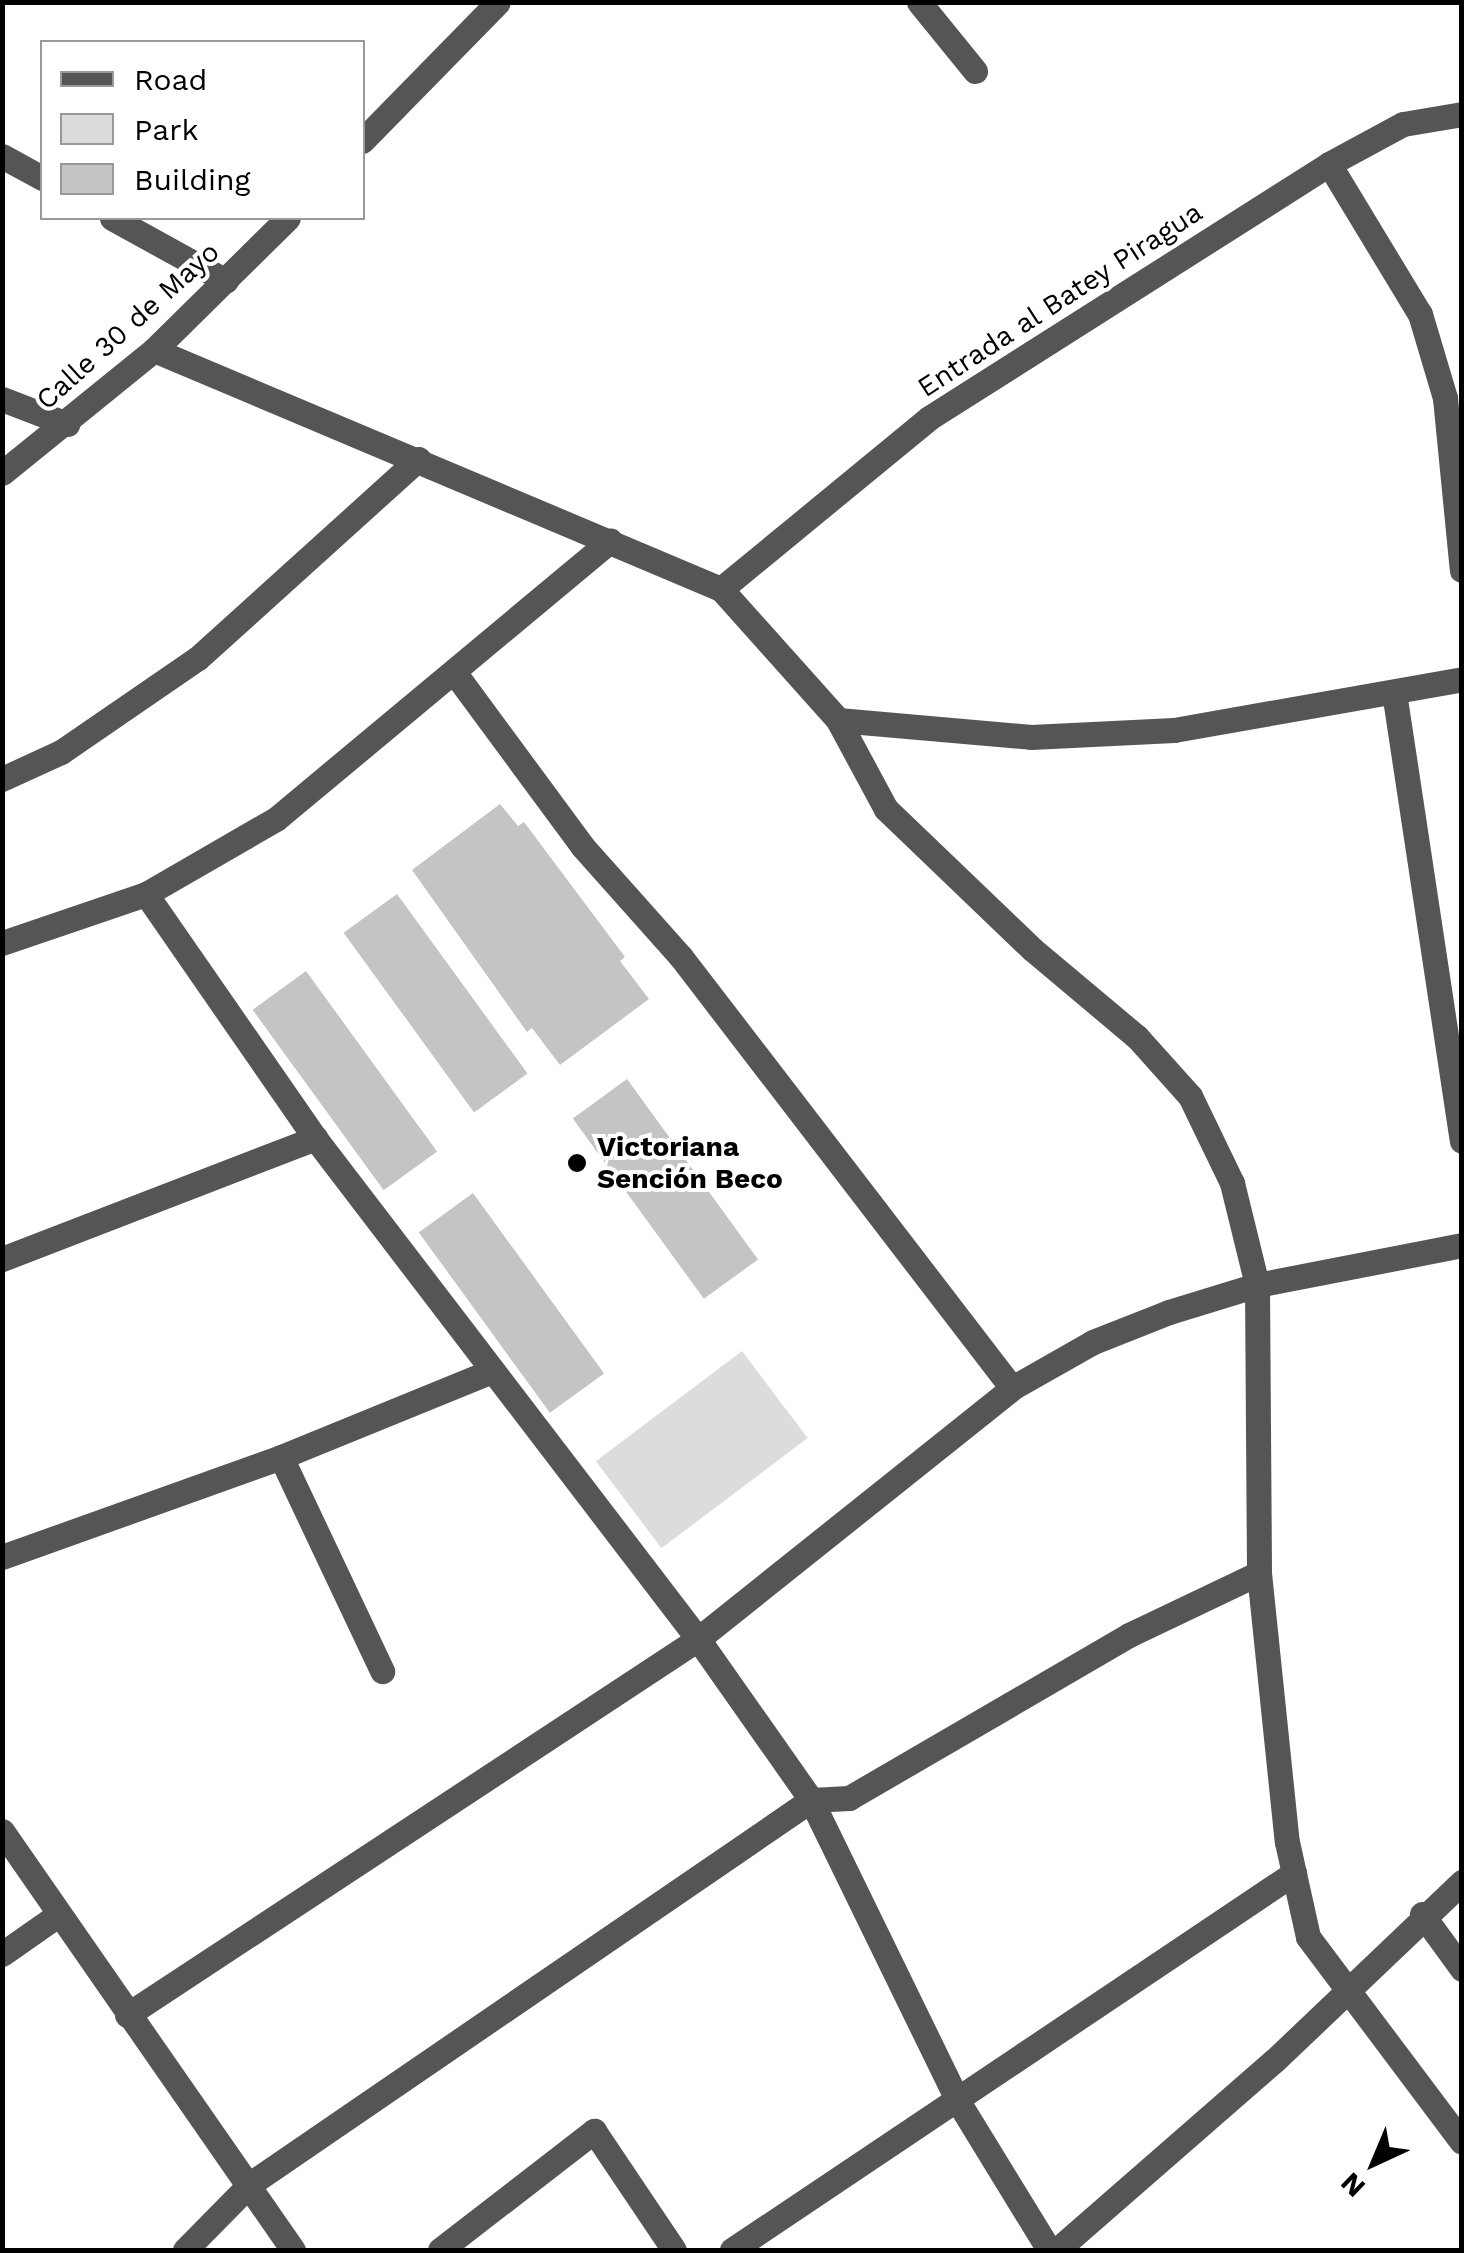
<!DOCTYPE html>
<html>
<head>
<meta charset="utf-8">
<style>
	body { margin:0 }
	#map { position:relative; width:1464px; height:2253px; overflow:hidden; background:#fff; font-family:"Work Sans",sans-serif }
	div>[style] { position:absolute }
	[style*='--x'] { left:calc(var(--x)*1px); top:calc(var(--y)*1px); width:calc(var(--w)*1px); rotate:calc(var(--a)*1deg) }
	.green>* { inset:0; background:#dcdcdc; transform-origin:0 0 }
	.building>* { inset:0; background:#c4c4c4; transform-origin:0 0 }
	.minor>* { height:25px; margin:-12.5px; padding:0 12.5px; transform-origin:12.5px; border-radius:12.5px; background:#555 }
	.dots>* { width:28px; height:28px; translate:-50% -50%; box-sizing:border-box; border:5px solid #fff; border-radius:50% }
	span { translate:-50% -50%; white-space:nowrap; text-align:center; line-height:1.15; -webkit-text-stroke:8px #fff; paint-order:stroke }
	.street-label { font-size:28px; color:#000 }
	.poi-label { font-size:28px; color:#000; font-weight:700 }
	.left { translate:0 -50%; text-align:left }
	.frame { position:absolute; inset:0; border:5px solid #000; pointer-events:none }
	.legend { position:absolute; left:40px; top:40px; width:325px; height:180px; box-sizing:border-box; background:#fff; border:2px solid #999; margin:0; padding:12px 18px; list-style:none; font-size:30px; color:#000 }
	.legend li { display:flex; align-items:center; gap:20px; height:50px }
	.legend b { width:50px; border:2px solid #999 }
	.north { position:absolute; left:1324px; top:2113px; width:100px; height:100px; -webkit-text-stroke:8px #fff; paint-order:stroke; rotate:224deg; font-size:28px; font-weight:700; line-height:40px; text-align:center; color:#000 }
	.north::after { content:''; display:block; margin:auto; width:35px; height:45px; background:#000; clip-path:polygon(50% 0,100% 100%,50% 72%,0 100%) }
</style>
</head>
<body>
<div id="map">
	<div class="green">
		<div style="left:742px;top:1351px;width:109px;height:183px;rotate:53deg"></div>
	</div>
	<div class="building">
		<div style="clip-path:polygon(500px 804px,518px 826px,524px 822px,625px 957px,620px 961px,649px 999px,560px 1065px,532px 1028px,527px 1032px,412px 870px)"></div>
		<div style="left:397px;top:894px;width:222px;height:66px;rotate:54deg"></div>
		<div style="left:306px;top:971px;width:223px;height:66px;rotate:54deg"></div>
		<div style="left:627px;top:1079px;width:223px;height:67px;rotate:54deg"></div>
		<div style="left:473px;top:1193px;width:223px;height:67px;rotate:54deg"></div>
	</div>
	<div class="minor">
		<div style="--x:919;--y:2;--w:89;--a:50.9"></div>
		<div style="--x:362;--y:141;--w:194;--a:-45.6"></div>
		<div style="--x:2;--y:156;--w:46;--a:28.8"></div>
		<div style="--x:1329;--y:164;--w:175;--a:58.8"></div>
		<div style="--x:1420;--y:314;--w:88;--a:73.4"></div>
		<div style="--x:1445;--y:398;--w:173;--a:84.4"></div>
		<div style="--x:112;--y:218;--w:130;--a:28.9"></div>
		<div style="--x:154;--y:350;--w:615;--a:22.86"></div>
		<div style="--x:721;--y:589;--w:176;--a:48.2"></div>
		<div style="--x:838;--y:720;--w:101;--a:61.7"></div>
		<div style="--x:886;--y:809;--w:202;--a:43.8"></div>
		<div style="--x:1032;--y:949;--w:137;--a:40"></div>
		<div style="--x:1137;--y:1037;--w:79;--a:48.1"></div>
		<div style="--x:1190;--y:1096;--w:97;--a:64.2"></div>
		<div style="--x:1232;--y:1183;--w:105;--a:76.2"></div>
		<div style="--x:1257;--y:1285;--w:288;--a:89.6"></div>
		<div style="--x:1259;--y:1573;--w:270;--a:84.1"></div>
		<div style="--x:1287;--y:1842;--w:97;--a:77.5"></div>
		<div style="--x:1308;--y:1937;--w:256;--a:53.1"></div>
		<div style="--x:2;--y:399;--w:70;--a:21"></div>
		<div style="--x:2;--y:473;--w:196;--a:-39"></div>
		<div style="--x:154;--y:350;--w:188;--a:-44.6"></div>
		<div style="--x:721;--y:589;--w:269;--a:-39.4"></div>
		<div style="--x:929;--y:418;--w:474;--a:-32.4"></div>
		<div style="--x:1329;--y:164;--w:84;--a:-28.4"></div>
		<div style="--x:1403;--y:124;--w:60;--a:-9.6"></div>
		<div style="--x:454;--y:672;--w:217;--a:53.6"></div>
		<div style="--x:583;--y:847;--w:147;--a:48.3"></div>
		<div style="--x:681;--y:957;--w:543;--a:52.48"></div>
		<div style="--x:1394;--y:692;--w:454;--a:81.4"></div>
		<div style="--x:838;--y:720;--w:194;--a:5"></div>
		<div style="--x:1031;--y:737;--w:143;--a:-2.8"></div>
		<div style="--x:1174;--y:730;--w:292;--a:-10"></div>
		<div style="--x:2;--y:779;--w:65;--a:-24.6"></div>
		<div style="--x:61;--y:752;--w:166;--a:-34.5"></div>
		<div style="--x:198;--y:658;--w:297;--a:-42.1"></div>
		<div style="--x:146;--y:894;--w:297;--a:55.3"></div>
		<div style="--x:315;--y:1138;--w:631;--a:52.6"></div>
		<div style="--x:698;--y:1639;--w:197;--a:54.9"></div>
		<div style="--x:811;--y:1800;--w:337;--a:64"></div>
		<div style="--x:959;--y:2103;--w:172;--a:58.5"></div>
		<div style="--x:2;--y:943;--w:152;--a:-18.8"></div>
		<div style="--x:146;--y:894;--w:150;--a:-30"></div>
		<div style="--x:276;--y:819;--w:435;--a:-39.8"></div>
		<div style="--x:2;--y:1259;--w:336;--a:-21.1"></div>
		<div style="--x:281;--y:1457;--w:237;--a:64.7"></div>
		<div style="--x:2;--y:1557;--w:296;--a:-19.7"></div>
		<div style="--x:281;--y:1457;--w:228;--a:-22.2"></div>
		<div style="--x:2;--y:1831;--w:510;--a:55.22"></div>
		<div style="--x:1422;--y:1914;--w:68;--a:54"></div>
		<div style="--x:2;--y:1954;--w:68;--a:-34.9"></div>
		<div style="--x:127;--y:2015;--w:684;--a:-33.36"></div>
		<div style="--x:698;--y:1639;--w:402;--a:-38.6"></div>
		<div style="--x:1012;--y:1388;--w:93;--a:-29.6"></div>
		<div style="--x:1093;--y:1342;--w:82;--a:-21.5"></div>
		<div style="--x:1169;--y:1312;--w:92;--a:-17.1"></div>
		<div style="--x:1257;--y:1285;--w:209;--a:-11"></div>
		<div style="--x:185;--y:2250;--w:93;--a:-45.4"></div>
		<div style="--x:250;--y:2184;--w:680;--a:-34.39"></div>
		<div style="--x:811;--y:1800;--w:38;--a:-3"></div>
		<div style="--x:849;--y:1798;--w:324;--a:-30.2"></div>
		<div style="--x:1129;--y:1635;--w:144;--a:-25.5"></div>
		<div style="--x:440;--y:2250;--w:195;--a:-37.7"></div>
		<div style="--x:594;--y:2131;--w:143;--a:56.1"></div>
		<div style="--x:732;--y:2250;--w:677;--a:-33.85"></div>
		<div style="--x:1057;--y:2250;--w:289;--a:-41.1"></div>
		<div style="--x:1275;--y:2060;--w:258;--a:-43.6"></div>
	</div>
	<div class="dots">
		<div style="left:577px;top:1163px;background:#000"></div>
	</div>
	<div class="street-label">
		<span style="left:1060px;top:300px;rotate:-33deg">Entrada al Batey Piragua</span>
		<span style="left:128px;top:326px;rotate:-42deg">Calle 30 de Mayo</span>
	</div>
	<div class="poi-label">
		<span class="left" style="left:597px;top:1163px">Victoriana<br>Sención Beco</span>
	</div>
	<div class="frame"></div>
	<ul class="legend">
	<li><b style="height:12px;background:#555"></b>Road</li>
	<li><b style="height:28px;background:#dcdcdc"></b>Park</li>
	<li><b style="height:28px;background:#c4c4c4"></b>Building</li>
	</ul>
	<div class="north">N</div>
</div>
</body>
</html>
